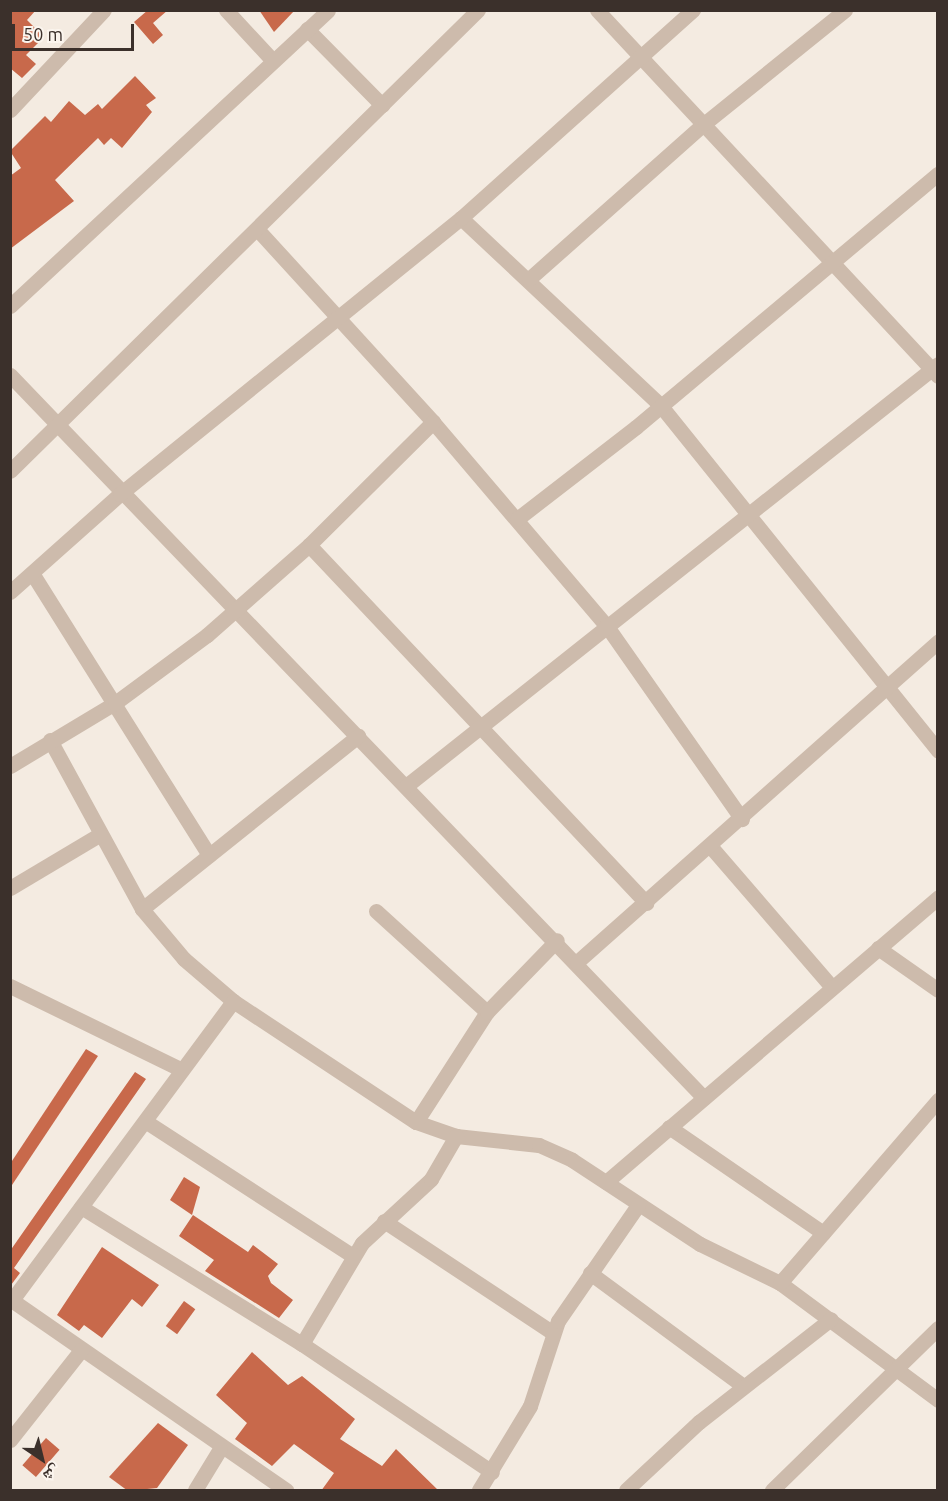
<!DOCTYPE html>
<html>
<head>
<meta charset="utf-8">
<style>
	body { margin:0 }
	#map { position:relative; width:948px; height:1501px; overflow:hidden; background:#f4ebe1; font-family:Ubuntu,"Noto Naskh Arabic",sans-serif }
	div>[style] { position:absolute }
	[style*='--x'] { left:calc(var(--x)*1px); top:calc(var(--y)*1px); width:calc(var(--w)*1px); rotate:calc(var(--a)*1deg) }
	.building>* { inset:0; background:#c8694b; transform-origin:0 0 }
	.minor>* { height:15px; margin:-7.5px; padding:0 7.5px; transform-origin:7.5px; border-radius:7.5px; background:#cdbbac }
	span { translate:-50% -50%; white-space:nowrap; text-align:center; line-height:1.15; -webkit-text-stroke:6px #fbf5ee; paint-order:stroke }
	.frame { position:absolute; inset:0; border:12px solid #3b302b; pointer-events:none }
	.north { position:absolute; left:12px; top:1429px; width:60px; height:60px; -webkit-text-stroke:4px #fbf5ee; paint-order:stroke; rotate:145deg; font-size:16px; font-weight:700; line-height:24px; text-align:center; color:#3b302b }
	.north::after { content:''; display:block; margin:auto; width:21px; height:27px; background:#3b302b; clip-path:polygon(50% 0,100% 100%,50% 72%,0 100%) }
	.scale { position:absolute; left:12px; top:24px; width:122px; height:27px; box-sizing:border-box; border:3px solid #3b302b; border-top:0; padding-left:8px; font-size:18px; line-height:21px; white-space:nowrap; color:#3b302b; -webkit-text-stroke:4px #fbf5ee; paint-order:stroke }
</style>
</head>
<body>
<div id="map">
	<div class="building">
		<div style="clip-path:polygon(10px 10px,36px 10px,27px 20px,44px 37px,26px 55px,36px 64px,22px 78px,10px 68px)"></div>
		<div style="clip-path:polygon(148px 10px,168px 10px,153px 23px,163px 35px,153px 44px,134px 22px)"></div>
		<div style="clip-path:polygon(259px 10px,295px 10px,274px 32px)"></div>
		<div style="clip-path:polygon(135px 76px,156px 98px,146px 105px,152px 112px,122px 148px,111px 138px,104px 145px,98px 138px,55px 180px,74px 201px,10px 249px,10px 176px,21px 168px,10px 151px,45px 116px,51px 122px,69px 101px,85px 115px,98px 104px,102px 109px)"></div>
		<div style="clip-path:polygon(86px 1049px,98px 1056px,10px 1188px,10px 1164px)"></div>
		<div style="clip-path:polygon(135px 1072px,146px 1079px,14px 1268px,20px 1273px,11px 1285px,10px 1251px)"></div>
		<div style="clip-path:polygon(184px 1177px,200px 1187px,192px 1215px,170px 1200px)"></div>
		<div style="clip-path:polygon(193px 1215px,248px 1252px,253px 1245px,278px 1264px,268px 1276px,271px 1283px,293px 1300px,279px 1318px,205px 1271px,214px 1260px,179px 1236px)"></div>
		<div style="clip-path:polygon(102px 1247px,159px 1285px,142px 1307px,132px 1299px,102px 1338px,84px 1325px,79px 1331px,57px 1315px)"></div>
		<div style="left:184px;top:1301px;width:14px;height:31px;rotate:36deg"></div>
		<div style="clip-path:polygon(252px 1352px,288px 1385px,302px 1376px,355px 1419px,340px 1439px,382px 1466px,396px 1449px,439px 1491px,321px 1491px,334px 1473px,294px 1444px,272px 1466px,235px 1439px,247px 1423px,216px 1395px)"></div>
		<div style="clip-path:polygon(158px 1423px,188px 1445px,157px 1488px,128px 1491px,109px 1477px)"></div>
		<div style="left:46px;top:1438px;width:18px;height:36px;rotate:41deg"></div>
	</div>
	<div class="minor">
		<div style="--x:226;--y:10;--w:69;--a:47.3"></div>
		<div style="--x:597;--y:10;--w:500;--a:47.03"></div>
		<div style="--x:307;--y:29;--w:107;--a:45.4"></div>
		<div style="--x:10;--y:110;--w:137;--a:-46.8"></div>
		<div style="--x:461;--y:218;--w:274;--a:43.2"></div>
		<div style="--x:661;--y:406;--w:442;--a:51.2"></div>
		<div style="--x:257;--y:229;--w:261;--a:47.6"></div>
		<div style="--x:433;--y:422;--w:267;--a:49.6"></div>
		<div style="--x:606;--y:625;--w:237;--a:55"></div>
		<div style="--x:529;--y:279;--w:235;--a:-41.6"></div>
		<div style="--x:705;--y:123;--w:180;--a:-38.9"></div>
		<div style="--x:10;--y:306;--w:434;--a:-42.9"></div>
		<div style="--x:10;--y:375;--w:1002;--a:46.17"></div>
		<div style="--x:10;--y:471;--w:657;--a:-44.57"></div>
		<div style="--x:517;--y:519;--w:150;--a:-37.7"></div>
		<div style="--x:636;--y:427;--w:394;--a:-40"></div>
		<div style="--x:309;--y:545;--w:492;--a:46.7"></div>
		<div style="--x:32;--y:573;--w:333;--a:57.9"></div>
		<div style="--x:10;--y:592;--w:147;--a:-41.7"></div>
		<div style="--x:120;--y:494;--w:439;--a:-39"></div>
		<div style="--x:461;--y:218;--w:312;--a:-41.9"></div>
		<div style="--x:50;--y:740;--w:192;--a:61.4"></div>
		<div style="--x:142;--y:909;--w:65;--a:50"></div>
		<div style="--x:184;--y:959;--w:65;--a:40.6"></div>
		<div style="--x:233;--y:1001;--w:219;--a:33.5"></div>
		<div style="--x:416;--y:1122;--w:42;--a:19.3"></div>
		<div style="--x:456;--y:1136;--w:83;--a:6.2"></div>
		<div style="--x:539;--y:1145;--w:36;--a:24"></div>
		<div style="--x:572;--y:1160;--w:153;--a:33.3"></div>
		<div style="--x:700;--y:1244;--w:89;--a:26"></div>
		<div style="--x:780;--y:1283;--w:197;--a:36.5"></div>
		<div style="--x:10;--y:766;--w:122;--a:-31"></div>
		<div style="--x:115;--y:703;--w:114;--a:-36.5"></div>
		<div style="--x:207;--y:635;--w:136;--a:-41.4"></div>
		<div style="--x:309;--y:545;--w:175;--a:-44.8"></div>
		<div style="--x:406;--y:786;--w:679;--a:-38.42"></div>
		<div style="--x:711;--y:847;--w:185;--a:49.2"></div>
		<div style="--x:10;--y:888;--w:104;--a:-30.8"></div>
		<div style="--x:142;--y:909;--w:277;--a:-38.7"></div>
		<div style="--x:376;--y:911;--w:150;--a:42.3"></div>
		<div style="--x:878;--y:948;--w:73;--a:35"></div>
		<div style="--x:577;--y:962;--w:483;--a:-41.6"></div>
		<div style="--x:10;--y:986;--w:191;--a:26"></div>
		<div style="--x:145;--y:1121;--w:248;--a:33"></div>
		<div style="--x:416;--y:1122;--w:131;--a:-57.2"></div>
		<div style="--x:487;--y:1012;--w:100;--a:-45.8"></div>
		<div style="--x:669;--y:1127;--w:187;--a:34.5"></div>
		<div style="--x:606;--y:1182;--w:438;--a:-40.6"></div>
		<div style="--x:81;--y:1207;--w:260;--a:31.8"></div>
		<div style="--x:302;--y:1344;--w:229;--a:34"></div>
		<div style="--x:384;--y:1221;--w:201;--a:33.5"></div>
		<div style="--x:590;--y:1273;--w:190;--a:36.4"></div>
		<div style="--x:780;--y:1283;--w:242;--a:-49.2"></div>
		<div style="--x:10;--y:1299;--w:336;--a:34.7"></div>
		<div style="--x:12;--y:1300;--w:372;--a:-53.5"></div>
		<div style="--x:302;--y:1344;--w:117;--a:-59.3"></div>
		<div style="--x:362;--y:1243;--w:94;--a:-42.8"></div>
		<div style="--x:431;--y:1179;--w:50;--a:-59.8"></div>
		<div style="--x:10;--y:1440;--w:115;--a:-51.7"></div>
		<div style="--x:195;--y:1490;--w:48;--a:-58.6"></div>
		<div style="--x:479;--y:1490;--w:98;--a:-58.7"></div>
		<div style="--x:530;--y:1406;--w:89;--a:-71.8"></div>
		<div style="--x:558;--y:1321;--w:141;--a:-55.4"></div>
		<div style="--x:626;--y:1490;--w:100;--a:-43"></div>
		<div style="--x:699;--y:1422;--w:167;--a:-38"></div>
		<div style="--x:772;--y:1490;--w:232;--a:-44.3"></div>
	</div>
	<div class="frame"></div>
	<div class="north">ش</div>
	<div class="scale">50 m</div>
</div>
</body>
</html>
